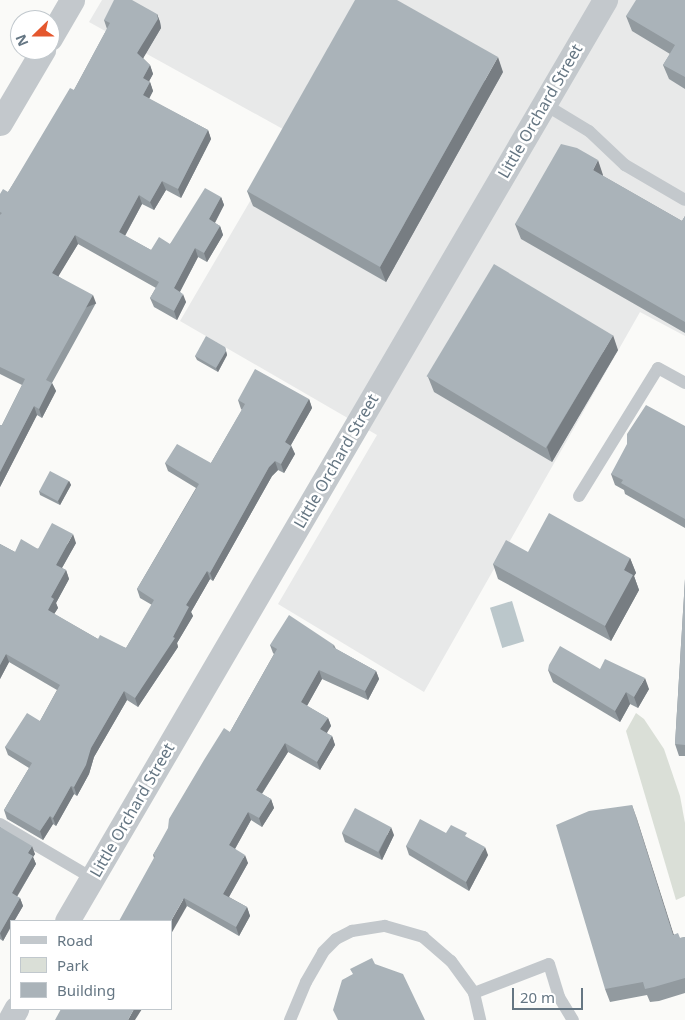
<!DOCTYPE html>
<html>
<head>
<meta charset="utf-8">
<style>
	body { margin:0 }
	#map { position:relative; width:685px; height:1020px; overflow:hidden; background:#fafaf8; font-family:"Noto Sans",sans-serif }
	div>[style] { position:absolute }
	[style*='--x'] { left:calc(var(--x)*1px); top:calc(var(--y)*1px); width:calc(var(--w)*1px); rotate:calc(var(--a)*1deg) }
	.built>* { inset:0; background:#e8e9e9 }
	.green>* { inset:0; background:#dadfd7 }
	.water>* { inset:0; background:#bbc7cb; transform-origin:0 0 }
	.service>* { height:12px; margin:-6px; padding:0 6px; transform-origin:6px; border-radius:6px; background:#c3c8cc }
	.minor>* { height:25px; margin:-12.5px; padding:0 12.5px; transform-origin:12.5px; border-radius:12.5px; background:#c3c8cc }
	.wall>* { inset:0; background:#929a9f }
	.shaded-wall>* { inset:0; background:#777d82; transform-origin:0 0 }
	.building>* { inset:0; background:#aab3b9; transform-origin:0 0 }
	span { translate:-50% -50%; white-space:nowrap; text-align:center; line-height:1.15; -webkit-text-stroke:5px #fff; paint-order:stroke }
	.street-label { font-size:16px; color:#657683 }
	.legend { position:absolute; left:10px; top:920px; width:162px; height:90px; box-sizing:border-box; background:#fff; border:1px solid #c1c8cd; margin:0; padding:6px 9px; list-style:none; font-size:15px; color:#657683 }
	.legend li { display:flex; align-items:center; gap:10px; height:25px }
	.legend b { width:25px; border:1px solid #c1c8cd }
	.north { position:absolute; left:10px; top:10px; width:50px; height:50px; box-sizing:border-box; background:#fff; border:1px solid #c1c8cd; border-radius:50%; rotate:248deg; font-size:14px; font-weight:700; line-height:20px; text-align:center; color:#657683 }
	.north::after { content:''; display:block; margin:auto; width:18px; height:22px; background:#e4572e; clip-path:polygon(50% 0,100% 100%,50% 72%,0 100%) }
	.scale { position:absolute; left:512px; top:988px; width:71px; height:22px; box-sizing:border-box; border:2px solid #657683; border-top:0; padding-left:6px; font-size:15px; line-height:18px; white-space:nowrap; color:#657683; -webkit-text-stroke:4px #fff; paint-order:stroke }
</style>
</head>
<body>
<div id="map">
	<div class="built">
		<div style="clip-path:polygon(102px 0,685px 0,685px 336px,640px 312px,424px 692px,278px 604px,377px 435px,180px 321px,290px 133px,89px 22px)"></div>
	</div>
	<div class="green">
		<div style="clip-path:polygon(636px 713px,644px 719px,664px 749px,680px 796px,685px 823px,685px 896px,676px 900px,626px 731px)"></div>
	</div>
	<div class="water">
		<div style="left:512px;top:601px;width:42px;height:23px;rotate:73deg"></div>
	</div>
	<div class="service">
		<div style="--x:544;--y:104;--w:52;--a:31"></div>
		<div style="--x:589;--y:131;--w:50;--a:43.4"></div>
		<div style="--x:625;--y:165;--w:69;--a:30.3"></div>
		<div style="--x:579;--y:496;--w:150;--a:-58.3"></div>
		<div style="--x:658;--y:368;--w:31;--a:29"></div>
		<div style="--x:0;--y:824;--w:107;--a:30.4"></div>
		<div style="--x:474;--y:993;--w:80;--a:-21.1"></div>
		<div style="--x:549;--y:964;--w:34;--a:73"></div>
		<div style="--x:559;--y:997;--w:27;--a:59"></div>
		<div style="--x:290;--y:1020;--w:41;--a:-67.2"></div>
		<div style="--x:306;--y:982;--w:34;--a:-60"></div>
		<div style="--x:323;--y:952;--w:18;--a:-45"></div>
		<div style="--x:336;--y:939;--w:18;--a:-27"></div>
		<div style="--x:352;--y:931;--w:33;--a:-9"></div>
		<div style="--x:385;--y:926;--w:40;--a:16"></div>
		<div style="--x:423;--y:937;--w:37;--a:41"></div>
		<div style="--x:451;--y:961;--w:39;--a:54"></div>
		<div style="--x:474;--y:993;--w:28;--a:77"></div>
	</div>
	<div class="minor">
		<div style="--x:50;--y:38;--w:44;--a:-59.9"></div>
		<div style="--x:0;--y:123;--w:85;--a:-59.5"></div>
		<div style="--x:67;--y:921;--w:1067;--a:-59.71"></div>
		<div style="--x:10;--y:1020;--w:13;--a:-61"></div>
	</div>
	<div class="wall">
		<div style="clip-path:polygon(685px 0,685px 89px,669px 79px,663px 65px,670px 54px,632px 31px,626px 16px)"></div>
		<div style="clip-path:polygon(157px 14px,160px 22px,161px 28px,143px 58px,150px 65px,153px 74px,149px 81px,150px 82px,153px 91px,149px 99px,208px 130px,211px 139px,181px 198px,166px 190px,154px 210px,142px 204px,125px 236px,151px 250px,170px 244px,221px 197px,224px 205px,215px 223px,220px 226px,223px 235px,207px 262px,198px 257px,180px 292px,186px 302px,177px 320px,154px 307px,150px 298px,156px 288px,78px 244px,58px 276px,96px 303px,52px 383px,56px 391px,42px 418px,37px 415px,0 487px,0 425px,2px 425px,22px 385px,0 374px,0 194px,8px 192px,74px 90px,107px 29px,104px 20px)"></div>
		<div style="clip-path:polygon(503px 72px,386px 282px,253px 206px,247px 191px)"></div>
		<div style="clip-path:polygon(603px 175px,603px 176px,682px 221px,685px 216px,685px 333px,521px 239px,515px 224px)"></div>
		<div style="clip-path:polygon(225px 347px,227px 355px,218px 372px,197px 360px,195px 356px)"></div>
		<div style="clip-path:polygon(618px 350px,552px 462px,434px 392px,428px 377px)"></div>
		<div style="clip-path:polygon(309px 399px,312px 408px,291px 445px,295px 454px,284px 473px,278px 470px,272px 476px,213px 581px,210px 579px,191px 612px,193px 616px,177px 643px,178px 647px,138px 707px,127px 700px,94px 757px,89px 774px,77px 796px,74px 794px,56px 826px,53px 824px,43px 840px,7px 819px,4px 810px,29px 768px,8px 755px,5px 747px,40px 721px,57px 690px,9px 662px,0 679px,0 544px,15px 552px,76px 543px,62px 568px,66px 570px,69px 579px,56px 603px,58px 608px,54px 614px,98px 639px,126px 648px,152px 605px,140px 598px,137px 589px,196px 488px,168px 471px,165px 463px,211px 463px,242px 410px,241px 409px,238px 400px)"></div>
		<div style="clip-path:polygon(685px 426px,685px 528px,625px 494px,624px 490px,615px 485px,611px 474px)"></div>
		<div style="clip-path:polygon(69px 481px,71px 485px,60px 505px,40px 495px,39px 491px)"></div>
		<div style="clip-path:polygon(528px 552px,630px 558px,636px 573px,634px 576px,639px 590px,611px 641px,498px 579px,493px 564px)"></div>
		<div style="clip-path:polygon(685px 579px,685px 756px,679px 756px,675px 744px)"></div>
		<div style="clip-path:polygon(270px 645px,334px 645px,336px 649px,376px 671px,379px 679px,368px 700px,322px 679px,307px 706px,328px 718px,331px 726px,326px 733px,332px 736px,335px 745px,320px 770px,288px 752px,262px 794px,271px 799px,274px 808px,262px 827px,251px 820px,235px 849px,248px 863px,229px 897px,247px 907px,250px 916px,239px 936px,187px 906px,154px 858px,153px 855px,230px 732px,274px 654px,273px 653px)"></div>
		<div style="clip-path:polygon(600px 669px,649px 689px,638px 708px,630px 704px,620px 722px,553px 682px,548px 670px)"></div>
		<div style="clip-path:polygon(632px 805px,673px 934px,680px 938px,685px 937px,685px 993px,659px 1001px,650px 1002px,647px 995px,610px 1002px,605px 989px)"></div>
		<div style="clip-path:polygon(0 827px,35px 854px,33px 857px,36px 864px,17px 897px,20px 898px,23px 906px,3px 941px,0 939px)"></div>
		<div style="clip-path:polygon(342px 833px,394px 835px,382px 860px,345px 842px)"></div>
		<div style="clip-path:polygon(446px 833px,468px 838px,488px 855px,469px 891px,409px 855px,406px 846px)"></div>
	</div>
	<div class="shaded-wall">
		<div style="clip-path:polygon(157px 14px,160px 22px,161px 28px,141px 62px,137px 53px)"></div>
		<div style="clip-path:polygon(498px 57px,503px 72px,386px 282px,380px 267px)"></div>
		<div style="clip-path:polygon(150px 65px,153px 74px,146px 87px,143px 78px)"></div>
		<div style="clip-path:polygon(150px 82px,153px 91px,146px 104px,143px 95px)"></div>
		<div style="clip-path:polygon(208px 130px,211px 139px,181px 198px,178px 189px)"></div>
		<div style="clip-path:polygon(598px 160px,603px 175px,598px 184px,593px 170px)"></div>
		<div style="clip-path:polygon(162px 181px,166px 190px,154px 210px,150px 202px)"></div>
		<div style="clip-path:polygon(139px 195px,142px 204px,122px 241px,119px 232px)"></div>
		<div style="clip-path:polygon(221px 197px,224px 205px,212px 228px,209px 219px)"></div>
		<div style="clip-path:polygon(220px 226px,223px 235px,207px 262px,204px 253px)"></div>
		<div style="clip-path:polygon(75px 235px,78px 244px,55px 282px,52px 273px)"></div>
		<div style="clip-path:polygon(195px 248px,198px 257px,177px 297px,174px 288px)"></div>
		<div style="clip-path:polygon(183px 294px,186px 302px,177px 320px,174px 311px)"></div>
		<div style="left:93px;top:295px;width:9px;height:97px;rotate:69deg"></div>
		<div style="clip-path:polygon(613px 335px,618px 350px,552px 462px,547px 447px)"></div>
		<div style="clip-path:polygon(226px 351px,227px 355px,218px 372px,216px 368px)"></div>
		<div style="clip-path:polygon(52px 383px,56px 391px,42px 418px,39px 409px)"></div>
		<div style="clip-path:polygon(309px 399px,312px 408px,288px 450px,285px 442px)"></div>
		<div style="clip-path:polygon(34px 406px,37px 415px,0 487px,0 472px)"></div>
		<div style="clip-path:polygon(291px 446px,295px 454px,284px 473px,281px 464px)"></div>
		<div style="clip-path:polygon(275px 461px,278px 470px,272px 476px,213px 581px,210px 573px,269px 467px)"></div>
		<div style="clip-path:polygon(69px 481px,71px 485px,60px 505px,58px 501px)"></div>
		<div style="clip-path:polygon(73px 534px,76px 543px,59px 573px,56px 565px)"></div>
		<div style="clip-path:polygon(630px 558px,636px 573px,634px 576px,639px 590px,611px 641px,605px 626px,624px 570px)"></div>
		<div style="clip-path:polygon(66px 570px,69px 579px,56px 603px,58px 608px,51px 619px,48px 610px,51px 597px)"></div>
		<div style="clip-path:polygon(207px 571px,210px 579px,191px 612px,193px 616px,177px 643px,178px 647px,138px 707px,135px 698px,173px 637px,186px 605px)"></div>
		<div style="clip-path:polygon(6px 654px,9px 662px,0 679px,0 665px)"></div>
		<div style="clip-path:polygon(319px 670px,322px 679px,304px 711px,301px 702px)"></div>
		<div style="clip-path:polygon(376px 671px,379px 679px,368px 700px,365px 691px)"></div>
		<div style="clip-path:polygon(645px 678px,649px 689px,638px 708px,634px 697px)"></div>
		<div style="clip-path:polygon(124px 691px,127px 700px,94px 757px,89px 774px,77px 796px,74px 787px,91px 748px)"></div>
		<div style="clip-path:polygon(626px 692px,630px 704px,620px 722px,615px 711px)"></div>
		<div style="clip-path:polygon(328px 718px,331px 726px,324px 738px,320px 729px)"></div>
		<div style="clip-path:polygon(332px 736px,335px 745px,320px 770px,317px 762px)"></div>
		<div style="clip-path:polygon(285px 743px,288px 752px,259px 798px,256px 790px)"></div>
		<div style="clip-path:polygon(71px 786px,74px 794px,56px 826px,53px 818px)"></div>
		<div style="clip-path:polygon(271px 799px,274px 808px,262px 827px,259px 818px)"></div>
		<div style="clip-path:polygon(632px 805px,637px 819px,678px 948px,673px 935px)"></div>
		<div style="clip-path:polygon(248px 812px,251px 820px,232px 854px,229px 845px)"></div>
		<div style="clip-path:polygon(50px 816px,53px 824px,43px 840px,40px 831px)"></div>
		<div style="clip-path:polygon(391px 827px,394px 835px,382px 860px,379px 852px)"></div>
		<div style="clip-path:polygon(32px 846px,35px 854px,33px 857px,36px 864px,14px 901px,12px 893px,28px 853px)"></div>
		<div style="clip-path:polygon(485px 847px,488px 855px,469px 891px,466px 882px)"></div>
		<div style="clip-path:polygon(245px 855px,248px 863px,226px 902px,223px 894px)"></div>
		<div style="clip-path:polygon(20px 898px,23px 906px,14px 921px,11px 921px,11px 926px,3px 941px,0 933px)"></div>
		<div style="clip-path:polygon(184px 898px,187px 906px,171px 934px,171px 921px)"></div>
		<div style="clip-path:polygon(247px 907px,250px 916px,239px 936px,236px 927px)"></div>
		<div style="clip-path:polygon(134px 1009px,142px 1009px,135px 1020px,128px 1020px)"></div>
	</div>
	<div class="building">
		<div style="clip-path:polygon(114px 0,132px 0,157px 14px,158px 19px,137px 53px,150px 65px,143px 78px,150px 82px,143px 95px,208px 130px,178px 189px,162px 181px,150px 202px,139px 195px,119px 232px,151px 250px,159px 237px,170px 244px,205px 188px,221px 197px,209px 219px,220px 226px,204px 253px,195px 248px,174px 288px,183px 294px,174px 311px,150px 298px,159px 282px,75px 235px,52px 273px,93px 295px,46px 380px,52px 383px,39px 409px,34px 406px,0 472px,0 425px,2px 425px,25px 379px,0 367px,0 215px,2px 213px,0 212px,0 194px,3px 189px,8px 192px,70px 88px,74px 90px,110px 23px,104px 20px)"></div>
		<div style="clip-path:polygon(355px 0,397px 0,498px 57px,380px 267px,247px 191px)"></div>
		<div style="clip-path:polygon(636px 0,685px 0,685px 77px,663px 65px,675px 45px,626px 16px)"></div>
		<div style="clip-path:polygon(561px 144px,577px 148px,598px 160px,593px 170px,682px 221px,685px 216px,685px 322px,515px 224px)"></div>
		<div style="left:494px;top:264px;width:139px;height:131px;rotate:31deg"></div>
		<div style="clip-path:polygon(206px 336px,225px 347px,226px 351px,216px 368px,195px 356px)"></div>
		<div style="clip-path:polygon(255px 369px,309px 399px,285px 442px,291px 446px,281px 464px,275px 461px,269px 467px,210px 573px,207px 571px,186px 605px,189px 607px,173px 637px,175px 638px,135px 698px,124px 691px,91px 748px,86px 765px,74px 787px,71px 786px,53px 818px,50px 816px,40px 831px,4px 810px,32px 763px,5px 747px,27px 713px,40px 721px,60px 685px,6px 654px,0 665px,0 544px,15px 552px,21px 539px,38px 549px,52px 523px,73px 534px,56px 565px,66px 570px,51px 597px,54px 599px,48px 610px,98px 639px,100px 635px,126px 648px,154px 600px,137px 589px,199px 484px,165px 463px,177px 444px,211px 463px,245px 404px,238px 400px)"></div>
		<div style="clip-path:polygon(646px 405px,685px 426px,685px 519px,621px 483px,623px 480px,611px 474px,627px 444px,627px 434px)"></div>
		<div style="left:50px;top:471px;width:21px;height:23px;rotate:28deg"></div>
		<div style="clip-path:polygon(549px 513px,630px 558px,624px 570px,633px 575px,605px 626px,493px 564px,506px 540px,528px 552px)"></div>
		<div style="clip-path:polygon(685px 579px,685px 745px,675px 744px)"></div>
		<div style="clip-path:polygon(289px 615px,334px 645px,333px 647px,376px 671px,365px 691px,319px 670px,301px 702px,328px 718px,320px 729px,332px 736px,317px 762px,285px 743px,256px 790px,271px 799px,259px 818px,248px 812px,229px 845px,245px 855px,223px 894px,247px 907px,236px 927px,184px 898px,171px 921px,119px 921px,155px 856px,153px 855px,168px 828px,169px 819px,204px 760px,224px 728px,230px 732px,277px 649px,270px 645px)"></div>
		<div style="clip-path:polygon(560px 646px,600px 669px,605px 659px,645px 678px,634px 697px,626px 692px,615px 711px,548px 670px,549px 665px)"></div>
		<div style="clip-path:polygon(632px 805px,673px 935px,678px 933px,680px 938px,685px 937px,685px 978px,654px 987px,645px 989px,643px 982px,605px 989px,556px 825px,589px 811px)"></div>
		<div style="left:355px;top:808px;width:41px;height:28px;rotate:28deg"></div>
		<div style="clip-path:polygon(420px 819px,446px 833px,451px 825px,467px 833px,465px 836px,485px 847px,466px 882px,406px 846px)"></div>
		<div style="clip-path:polygon(0 827px,32px 846px,28px 853px,33px 856px,12px 893px,20px 898px,0 933px)"></div>
		<div style="clip-path:polygon(372px 958px,375px 964px,403px 974px,425px 1020px,338px 1020px,333px 1010px,342px 980px,353px 974px,350px 969px)"></div>
		<div style="clip-path:polygon(61px 1009px,134px 1009px,128px 1020px,55px 1020px)"></div>
	</div>
	<div class="street-label">
		<span style="left:540px;top:111px;rotate:-60deg">Little Orchard Street</span>
		<span style="left:336px;top:461px;rotate:-60deg">Little Orchard Street</span>
		<span style="left:132px;top:810px;rotate:-60deg">Little Orchard Street</span>
	</div>
	<ul class="legend">
	<li><b style="height:6px;background:#c3c8cc"></b>Road</li>
	<li><b style="height:14px;background:#dadfd7"></b>Park</li>
	<li><b style="height:14px;background:#aab3b9"></b>Building</li>
	</ul>
	<div class="north">N</div>
	<div class="scale">20 m</div>
</div>
</body>
</html>
